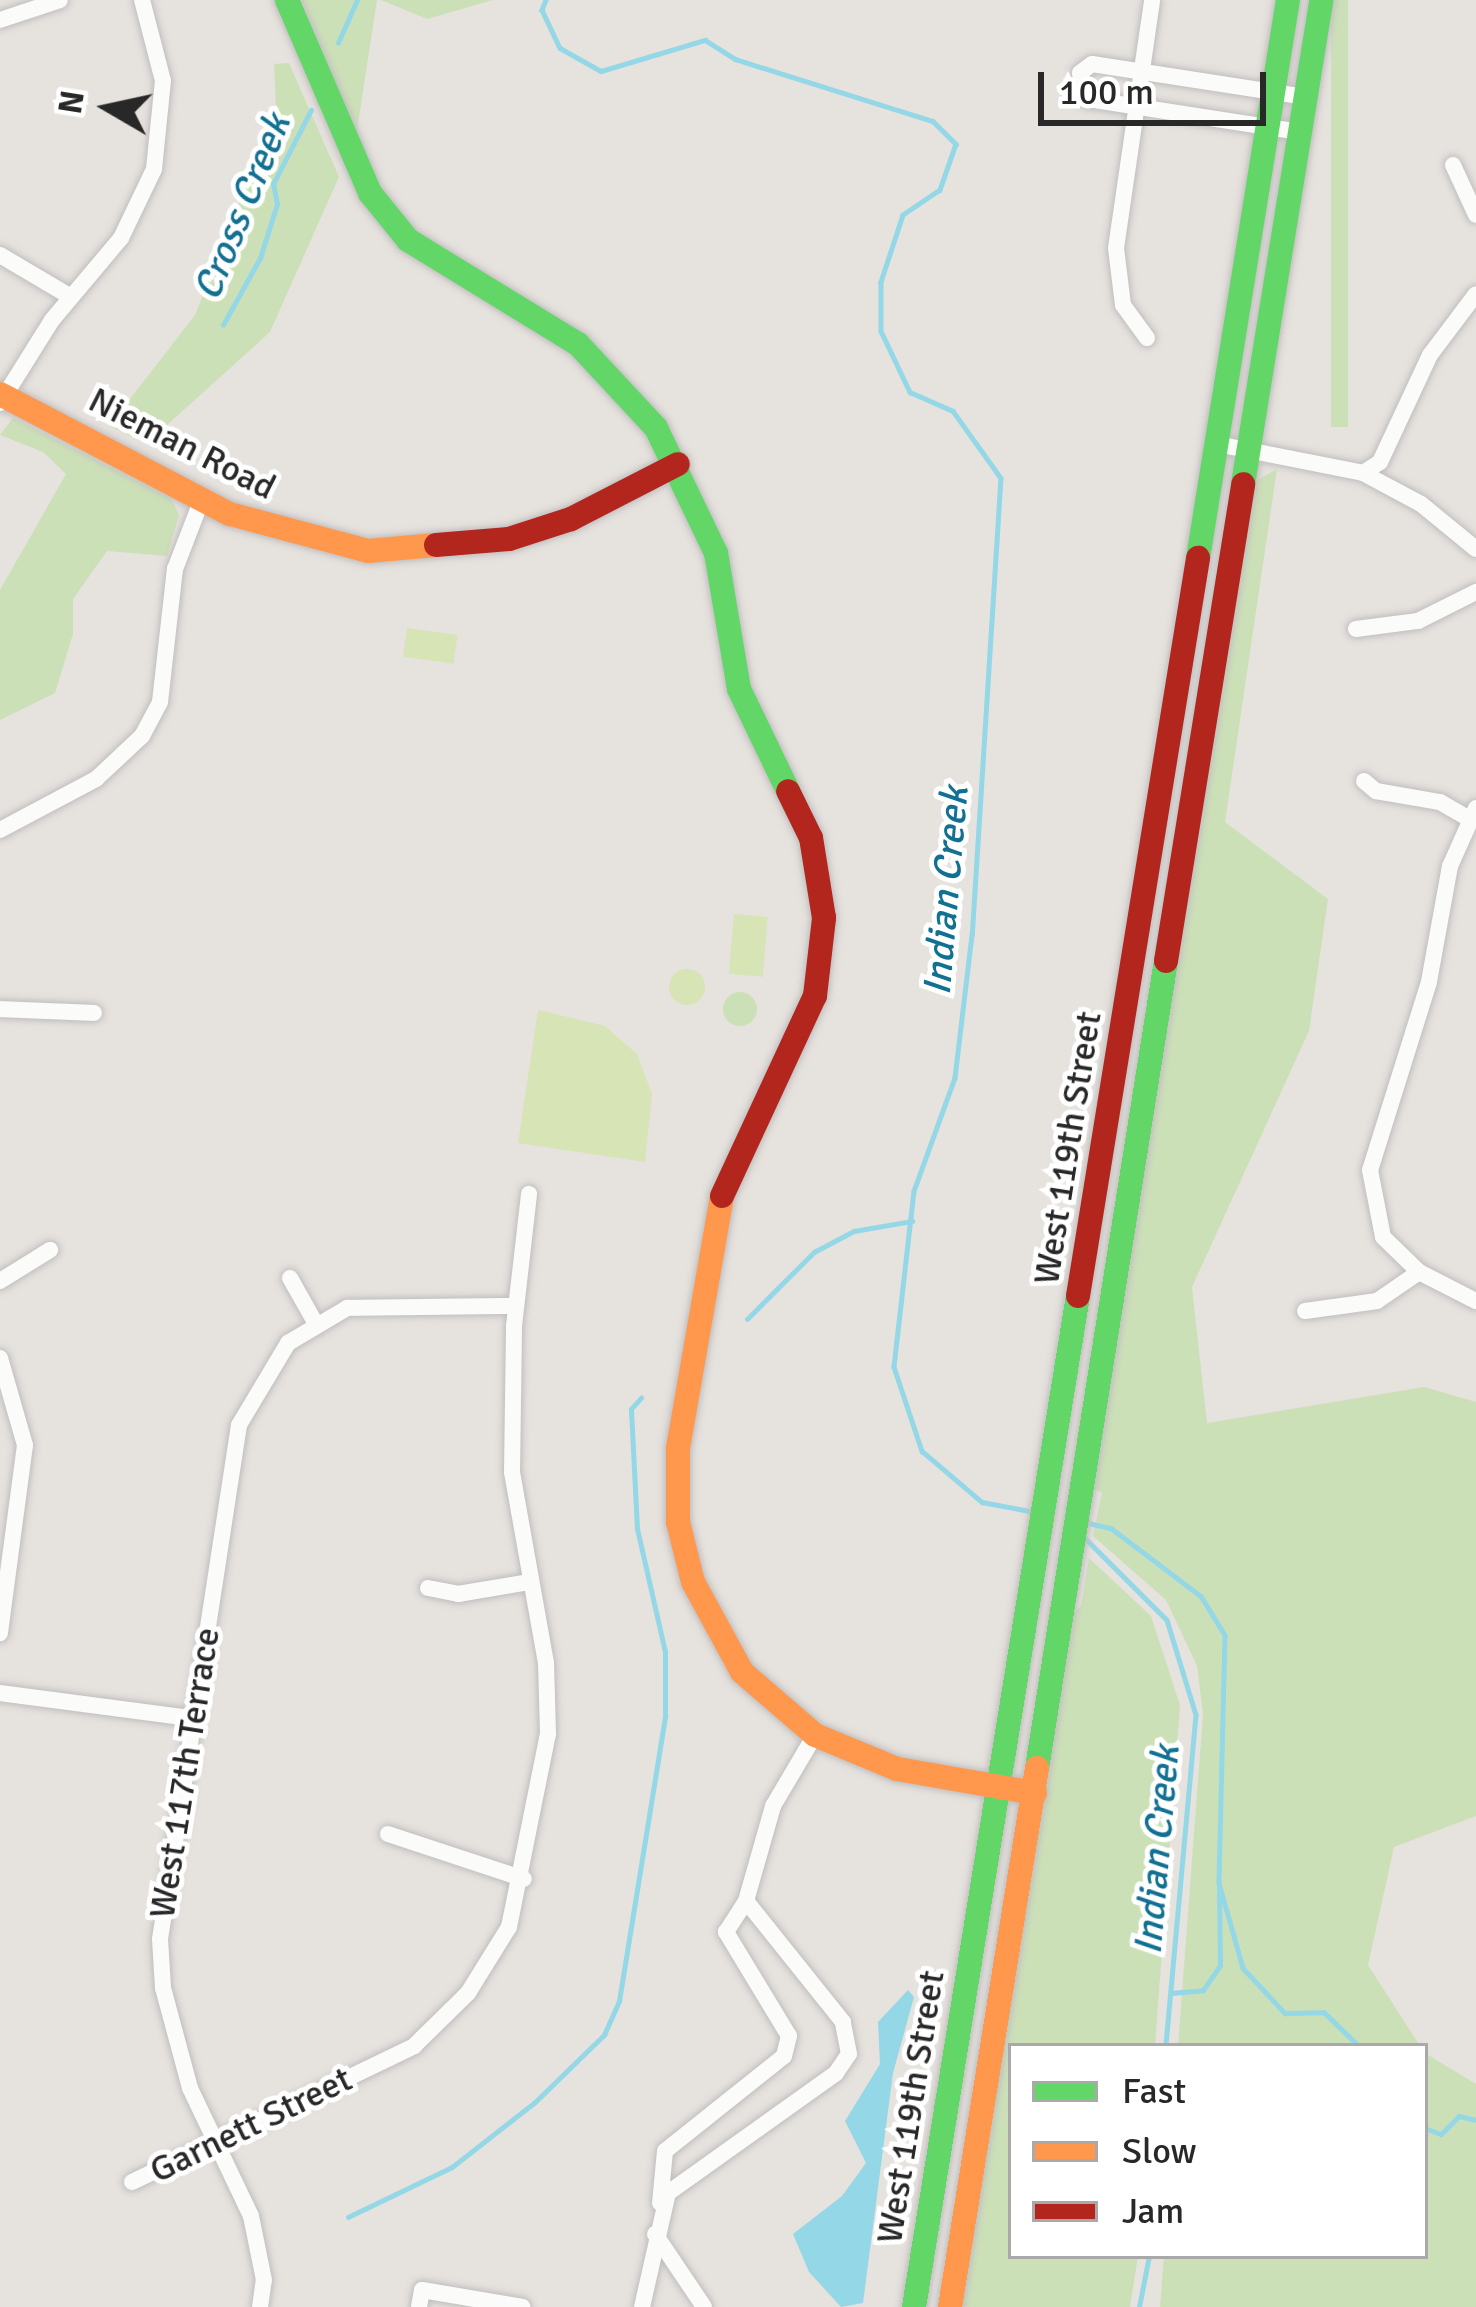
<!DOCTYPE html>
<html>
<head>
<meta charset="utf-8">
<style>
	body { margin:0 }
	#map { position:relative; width:1476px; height:2307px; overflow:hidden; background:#e6e2de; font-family:Signika,sans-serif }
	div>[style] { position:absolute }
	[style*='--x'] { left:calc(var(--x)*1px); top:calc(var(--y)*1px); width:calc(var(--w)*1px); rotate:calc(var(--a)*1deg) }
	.green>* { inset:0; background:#cce0b8; transform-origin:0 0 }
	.round { border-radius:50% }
	.pitch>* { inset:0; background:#d7e4b5; transform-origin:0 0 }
	.water>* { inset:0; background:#94d7e6 }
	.stream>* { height:4.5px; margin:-2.25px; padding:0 2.25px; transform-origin:2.25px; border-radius:2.25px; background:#94d7e6 }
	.roads { filter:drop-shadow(0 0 3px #c0bfbf) drop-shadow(0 0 3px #c0bfbf) }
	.street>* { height:16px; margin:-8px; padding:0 8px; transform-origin:8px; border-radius:8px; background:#fbfbfa }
	.fast>* { height:24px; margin:-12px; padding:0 12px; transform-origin:12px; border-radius:12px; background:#63d668 }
	.slow>* { height:24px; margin:-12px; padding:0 12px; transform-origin:12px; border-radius:12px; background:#ff974d }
	.jam>* { height:24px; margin:-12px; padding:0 12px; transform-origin:12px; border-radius:12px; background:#b3261e }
	span { translate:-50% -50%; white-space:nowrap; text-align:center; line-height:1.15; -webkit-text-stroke:10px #fff; paint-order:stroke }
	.street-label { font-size:36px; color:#282828 }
	.water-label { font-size:39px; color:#127092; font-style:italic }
	.legend { position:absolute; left:1008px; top:2043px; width:420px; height:216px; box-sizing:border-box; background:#fff; border:3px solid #a9a9a9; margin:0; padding:15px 21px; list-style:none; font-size:36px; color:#282828 }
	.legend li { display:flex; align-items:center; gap:24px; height:60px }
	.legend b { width:60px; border:3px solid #a9a9a9 }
	.north { position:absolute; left:48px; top:48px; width:120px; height:120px; -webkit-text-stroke:9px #fff; paint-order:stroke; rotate:279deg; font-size:33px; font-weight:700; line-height:48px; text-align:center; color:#282828 }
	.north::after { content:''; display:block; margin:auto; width:42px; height:54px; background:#282828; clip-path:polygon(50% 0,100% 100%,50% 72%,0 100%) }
	.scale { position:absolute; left:1038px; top:72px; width:228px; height:54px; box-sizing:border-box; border:6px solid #282828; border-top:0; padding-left:15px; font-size:36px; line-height:42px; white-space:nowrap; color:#282828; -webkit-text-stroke:9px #fff; paint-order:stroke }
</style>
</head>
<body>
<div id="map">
	<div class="green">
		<div style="clip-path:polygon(301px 0,377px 0,356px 137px,306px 9px)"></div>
		<div style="clip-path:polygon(381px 0,493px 0,427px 19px)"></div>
		<div style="left:1331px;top:0;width:17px;height:427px"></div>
		<div style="clip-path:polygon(289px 63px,339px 177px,270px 332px,146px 444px,109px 426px,195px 315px,276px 111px,274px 64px)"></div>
		<div style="clip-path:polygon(13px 418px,171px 498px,179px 515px,167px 556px,107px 551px,73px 599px,73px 634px,55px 693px,0 720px,0 590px,66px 474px,43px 452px,0 435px)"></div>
		<div style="clip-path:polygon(1277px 469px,1225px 822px,1328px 899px,1309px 1031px,1192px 1287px,1207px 1423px,1424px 1387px,1476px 1402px,1476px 1816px,1394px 1847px,1368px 1965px,1420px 2046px,1178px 2046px,1203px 1714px,1197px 1666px,1166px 1600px,1093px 1536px,1102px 1492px,1091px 1488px,1256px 481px)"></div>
		<div class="round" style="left:723px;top:992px;width:34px;height:34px"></div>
		<div style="clip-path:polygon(1089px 1558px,1151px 1616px,1180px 1705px,1155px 2046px,1011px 2046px,1011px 2256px,1138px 2256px,1130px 2307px,957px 2307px,1070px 1614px,1081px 1606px)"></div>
		<div style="clip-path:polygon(1425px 2053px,1476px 2084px,1476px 2307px,1160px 2307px,1164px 2256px,1425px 2256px)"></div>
	</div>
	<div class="pitch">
		<div style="left:407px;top:628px;width:51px;height:29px;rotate:8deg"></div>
		<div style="left:734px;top:914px;width:34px;height:60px;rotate:5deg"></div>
		<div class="round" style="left:669px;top:969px;width:36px;height:36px"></div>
		<div style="clip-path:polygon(538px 1010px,605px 1026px,637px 1054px,652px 1094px,645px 1162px,518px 1143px)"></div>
	</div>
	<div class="water">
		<div style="clip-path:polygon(908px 1990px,914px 1997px,893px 2073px,863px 2303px,841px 2307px,809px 2272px,793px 2234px,842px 2196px,866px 2163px,845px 2121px,880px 2064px,878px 2022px)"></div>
	</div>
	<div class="stream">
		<div style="--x:546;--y:0;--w:11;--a:112"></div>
		<div style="--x:542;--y:10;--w:42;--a:64.7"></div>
		<div style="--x:560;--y:48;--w:47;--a:29.3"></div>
		<div style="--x:601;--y:71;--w:109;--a:-16.6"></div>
		<div style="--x:705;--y:40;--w:36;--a:32"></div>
		<div style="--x:735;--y:59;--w:207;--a:17.4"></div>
		<div style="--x:933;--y:121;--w:33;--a:45"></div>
		<div style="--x:956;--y:144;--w:49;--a:109.2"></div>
		<div style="--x:940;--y:190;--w:45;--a:146"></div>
		<div style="--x:903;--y:215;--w:71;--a:108.2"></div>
		<div style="--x:881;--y:282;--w:49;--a:90"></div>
		<div style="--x:881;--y:331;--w:68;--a:64.6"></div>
		<div style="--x:910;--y:392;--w:47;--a:23.8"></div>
		<div style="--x:953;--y:411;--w:82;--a:54.4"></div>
		<div style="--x:1001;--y:478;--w:458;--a:93.6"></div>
		<div style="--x:972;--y:935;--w:144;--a:96.8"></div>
		<div style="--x:955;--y:1078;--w:120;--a:109.9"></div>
		<div style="--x:914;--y:1191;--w:177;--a:96.5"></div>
		<div style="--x:894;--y:1367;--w:89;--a:71.6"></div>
		<div style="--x:922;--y:1451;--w:79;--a:40.4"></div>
		<div style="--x:982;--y:1502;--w:54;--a:10.7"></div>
		<div style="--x:338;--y:43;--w:47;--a:-66.2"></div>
		<div style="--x:223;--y:325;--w:77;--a:-61.1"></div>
		<div style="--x:260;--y:258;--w:57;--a:-72.5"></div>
		<div style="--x:277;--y:204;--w:20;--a:-101"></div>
		<div style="--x:273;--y:184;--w:83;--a:-62.8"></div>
		<div style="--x:747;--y:1319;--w:95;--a:-45"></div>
		<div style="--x:814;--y:1252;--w:45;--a:-27.7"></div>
		<div style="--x:854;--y:1231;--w:59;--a:-9.8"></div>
		<div style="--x:1084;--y:1522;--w:28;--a:13"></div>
		<div style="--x:1111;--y:1528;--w:113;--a:37.1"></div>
		<div style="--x:1201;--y:1596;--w:46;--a:58.4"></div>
		<div style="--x:1225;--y:1635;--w:248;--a:91.4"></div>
		<div style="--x:1219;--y:1883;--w:88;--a:74.2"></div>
		<div style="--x:1243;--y:1968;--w:62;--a:47"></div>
		<div style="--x:1285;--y:2013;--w:39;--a:-1"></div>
		<div style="--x:1324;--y:2012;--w:49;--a:44.2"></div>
		<div style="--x:1082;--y:1535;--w:120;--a:45"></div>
		<div style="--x:1167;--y:1620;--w:99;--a:73"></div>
		<div style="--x:1196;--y:1715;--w:332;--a:95.2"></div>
		<div style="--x:1171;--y:1993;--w:32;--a:-5"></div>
		<div style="--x:1203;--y:1990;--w:29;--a:-55"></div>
		<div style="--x:1220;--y:1966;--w:77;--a:-90.7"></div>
		<div style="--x:1425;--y:2128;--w:17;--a:21"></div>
		<div style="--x:1441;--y:2134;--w:25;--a:-45"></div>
		<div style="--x:1459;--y:2116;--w:17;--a:13"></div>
		<div style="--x:348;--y:2217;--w:115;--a:-25.7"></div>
		<div style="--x:452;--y:2167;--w:104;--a:-38"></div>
		<div style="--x:534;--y:2103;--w:98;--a:-44.2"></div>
		<div style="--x:604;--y:2035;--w:37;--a:-66"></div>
		<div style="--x:619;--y:2001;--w:289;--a:-80.8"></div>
		<div style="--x:665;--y:1716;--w:64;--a:-90"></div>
		<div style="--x:665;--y:1652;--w:126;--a:-102.8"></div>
		<div style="--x:637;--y:1529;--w:120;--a:-92.9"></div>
		<div style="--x:631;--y:1409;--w:15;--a:-48"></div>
		<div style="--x:1139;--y:2307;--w:52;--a:-78.9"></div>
	</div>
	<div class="roads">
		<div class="street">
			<div style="--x:0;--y:20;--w:63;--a:-18.4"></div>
			<div style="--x:1300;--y:132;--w:216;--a:-171.2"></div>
			<div style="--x:1087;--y:99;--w:27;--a:-105"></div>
			<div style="--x:1080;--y:73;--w:15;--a:-37"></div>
			<div style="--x:1092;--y:64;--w:217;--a:8.8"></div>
			<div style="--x:1453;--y:165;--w:55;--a:65.3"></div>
			<div style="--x:0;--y:255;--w:82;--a:30.6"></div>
			<div style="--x:1147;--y:338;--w:41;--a:-126"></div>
			<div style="--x:1123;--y:305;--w:57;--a:-97"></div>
			<div style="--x:1116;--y:248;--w:251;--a:-81.7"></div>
			<div style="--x:0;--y:403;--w:98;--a:-57.9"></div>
			<div style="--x:52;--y:320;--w:107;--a:-49.9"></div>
			<div style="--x:121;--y:238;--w:76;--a:-64.4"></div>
			<div style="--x:154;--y:169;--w:88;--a:-84.2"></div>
			<div style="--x:163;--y:81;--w:84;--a:-104.5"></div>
			<div style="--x:1217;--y:444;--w:149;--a:11.2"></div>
			<div style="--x:1363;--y:473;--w:66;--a:28.1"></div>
			<div style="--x:1421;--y:504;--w:71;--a:39.3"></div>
			<div style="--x:1363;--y:473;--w:20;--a:-33"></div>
			<div style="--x:1380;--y:462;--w:118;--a:-65"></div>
			<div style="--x:1430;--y:355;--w:76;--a:-53"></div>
			<div style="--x:1356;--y:629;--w:63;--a:-7.4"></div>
			<div style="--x:1418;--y:621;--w:65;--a:-26.6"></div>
			<div style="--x:1364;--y:781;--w:16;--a:40"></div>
			<div style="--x:1376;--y:791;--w:65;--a:9.8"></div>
			<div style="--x:1440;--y:802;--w:36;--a:30"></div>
			<div style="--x:1476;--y:808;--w:64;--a:114.1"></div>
			<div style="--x:1450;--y:866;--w:118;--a:100.3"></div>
			<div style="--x:1429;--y:982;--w:197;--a:107.4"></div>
			<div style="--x:1370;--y:1170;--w:68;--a:79"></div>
			<div style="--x:1383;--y:1237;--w:50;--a:44.2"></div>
			<div style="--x:1419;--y:1272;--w:64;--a:27"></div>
			<div style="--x:0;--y:830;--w:109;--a:-28"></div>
			<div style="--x:96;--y:779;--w:63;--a:-43.1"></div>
			<div style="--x:142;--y:736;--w:38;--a:-62"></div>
			<div style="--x:160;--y:702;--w:134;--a:-83.6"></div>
			<div style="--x:175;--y:569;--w:75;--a:-68.9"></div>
			<div style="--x:0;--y:1009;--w:94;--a:2.4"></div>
			<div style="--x:290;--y:1278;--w:53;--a:60.5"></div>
			<div style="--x:0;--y:1281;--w:59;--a:-31.8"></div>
			<div style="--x:1305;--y:1311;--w:73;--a:-7.9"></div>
			<div style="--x:1377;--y:1301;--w:51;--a:-34.6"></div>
			<div style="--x:0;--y:1358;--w:91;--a:74"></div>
			<div style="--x:25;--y:1445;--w:190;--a:97.6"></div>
			<div style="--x:428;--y:1588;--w:31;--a:11"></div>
			<div style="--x:458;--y:1594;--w:73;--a:-9.5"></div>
			<div style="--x:0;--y:1693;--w:193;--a:7.5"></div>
			<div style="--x:388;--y:1834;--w:143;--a:18.3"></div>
			<div style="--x:132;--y:2182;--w:313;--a:-25.7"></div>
			<div style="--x:414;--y:2046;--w:76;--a:-44.5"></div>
			<div style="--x:468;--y:1993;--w:78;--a:-58.2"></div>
			<div style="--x:509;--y:1927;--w:197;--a:-78.6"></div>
			<div style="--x:548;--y:1734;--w:71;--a:-91.6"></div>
			<div style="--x:546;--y:1663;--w:194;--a:-100.1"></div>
			<div style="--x:512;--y:1472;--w:146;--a:-89.2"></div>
			<div style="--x:514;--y:1326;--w:133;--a:-83.5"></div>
			<div style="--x:660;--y:2203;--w:52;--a:-84.5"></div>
			<div style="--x:665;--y:2151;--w:152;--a:-38.6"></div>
			<div style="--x:784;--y:2056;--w:21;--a:-76"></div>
			<div style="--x:789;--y:2036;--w:122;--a:-121.2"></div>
			<div style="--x:726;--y:1932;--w:37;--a:-57"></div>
			<div style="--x:655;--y:2234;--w:88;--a:56.1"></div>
			<div style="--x:260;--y:2307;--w:27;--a:-82"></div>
			<div style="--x:264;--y:2280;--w:65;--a:-101.5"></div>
			<div style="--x:251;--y:2216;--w:142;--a:-115.5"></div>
			<div style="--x:190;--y:2088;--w:104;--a:-105.1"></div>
			<div style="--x:163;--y:1988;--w:49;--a:-93.5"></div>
			<div style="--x:160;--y:1939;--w:520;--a:-81.26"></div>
			<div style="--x:239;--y:1425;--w:96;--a:-59.1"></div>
			<div style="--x:288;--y:1343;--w:69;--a:-30.7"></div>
			<div style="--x:347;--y:1308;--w:168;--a:-0.7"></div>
			<div style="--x:419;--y:2307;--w:17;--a:-80"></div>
			<div style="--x:422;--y:2290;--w:102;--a:9.6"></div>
			<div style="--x:642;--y:2307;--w:117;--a:-77.2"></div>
			<div style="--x:668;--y:2193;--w:206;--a:-35.5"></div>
			<div style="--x:836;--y:2073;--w:23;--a:-56"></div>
			<div style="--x:849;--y:2054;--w:33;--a:-101"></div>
			<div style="--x:843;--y:2022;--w:155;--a:-128.7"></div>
			<div style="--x:746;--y:1901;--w:99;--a:-74.1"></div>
			<div style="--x:773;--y:1806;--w:82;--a:-59.4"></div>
		</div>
		<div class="fast">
			<div style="--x:287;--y:0;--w:210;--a:66.7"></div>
			<div style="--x:370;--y:193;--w:60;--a:51"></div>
			<div style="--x:408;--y:240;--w:199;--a:31.5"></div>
			<div style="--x:578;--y:344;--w:115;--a:47.1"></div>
			<div style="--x:656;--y:428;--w:139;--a:64.4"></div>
			<div style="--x:716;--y:553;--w:138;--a:80.4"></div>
			<div style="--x:739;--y:689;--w:113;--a:64.3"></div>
			<div style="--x:1243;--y:484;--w:490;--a:-80.8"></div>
			<div style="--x:1198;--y:558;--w:565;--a:-80.84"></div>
			<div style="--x:1037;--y:1768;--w:817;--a:-80.92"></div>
			<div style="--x:914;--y:2307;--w:1024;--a:-80.79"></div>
		</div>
		<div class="slow">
			<div style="--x:0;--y:394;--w:259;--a:27.6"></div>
			<div style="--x:230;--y:514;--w:143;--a:15"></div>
			<div style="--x:368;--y:551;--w:68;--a:-5"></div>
			<div style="--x:722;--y:1196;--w:257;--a:99.9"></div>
			<div style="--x:678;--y:1449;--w:73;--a:90"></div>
			<div style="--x:678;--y:1522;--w:62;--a:76"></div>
			<div style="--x:693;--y:1582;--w:102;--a:61.4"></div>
			<div style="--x:742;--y:1672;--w:96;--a:40.8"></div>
			<div style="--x:815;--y:1735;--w:89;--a:22.5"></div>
			<div style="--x:897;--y:1769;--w:140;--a:9.9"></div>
			<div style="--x:950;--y:2307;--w:546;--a:-80.83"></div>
		</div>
		<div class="jam">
			<div style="--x:436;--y:545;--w:73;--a:-4.7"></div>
			<div style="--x:509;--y:539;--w:65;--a:-17.9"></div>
			<div style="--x:571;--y:519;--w:120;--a:-27.2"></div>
			<div style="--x:1166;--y:961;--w:483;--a:-80.8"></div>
			<div style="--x:722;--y:1196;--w:221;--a:-65.1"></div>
			<div style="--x:815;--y:996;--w:79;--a:-83.4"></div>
			<div style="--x:824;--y:918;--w:81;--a:-99.2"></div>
			<div style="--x:811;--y:838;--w:52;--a:-116.1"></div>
			<div style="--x:1078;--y:1296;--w:748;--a:-80.76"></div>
		</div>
	</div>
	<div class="street-label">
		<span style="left:182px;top:444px;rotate:27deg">Nieman Road</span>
		<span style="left:1068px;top:1148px;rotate:-81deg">West 119th Street</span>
		<span style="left:185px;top:1773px;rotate:-81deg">West 117th Terrace</span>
		<span style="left:911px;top:2107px;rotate:-81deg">West 119th Street</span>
		<span style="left:251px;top:2125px;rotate:-26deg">Garnett Street</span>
	</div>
	<div class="water-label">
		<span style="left:242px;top:207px;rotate:-68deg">Cross Creek</span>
		<span style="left:946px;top:891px;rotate:-85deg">Indian Creek</span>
		<span style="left:1157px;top:1850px;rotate:-85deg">Indian Creek</span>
	</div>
	<ul class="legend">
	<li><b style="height:15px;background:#63d668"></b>Fast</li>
	<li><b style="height:15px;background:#ff974d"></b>Slow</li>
	<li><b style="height:15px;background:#b3261e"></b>Jam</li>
	</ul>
	<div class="north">N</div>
	<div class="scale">100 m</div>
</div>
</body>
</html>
